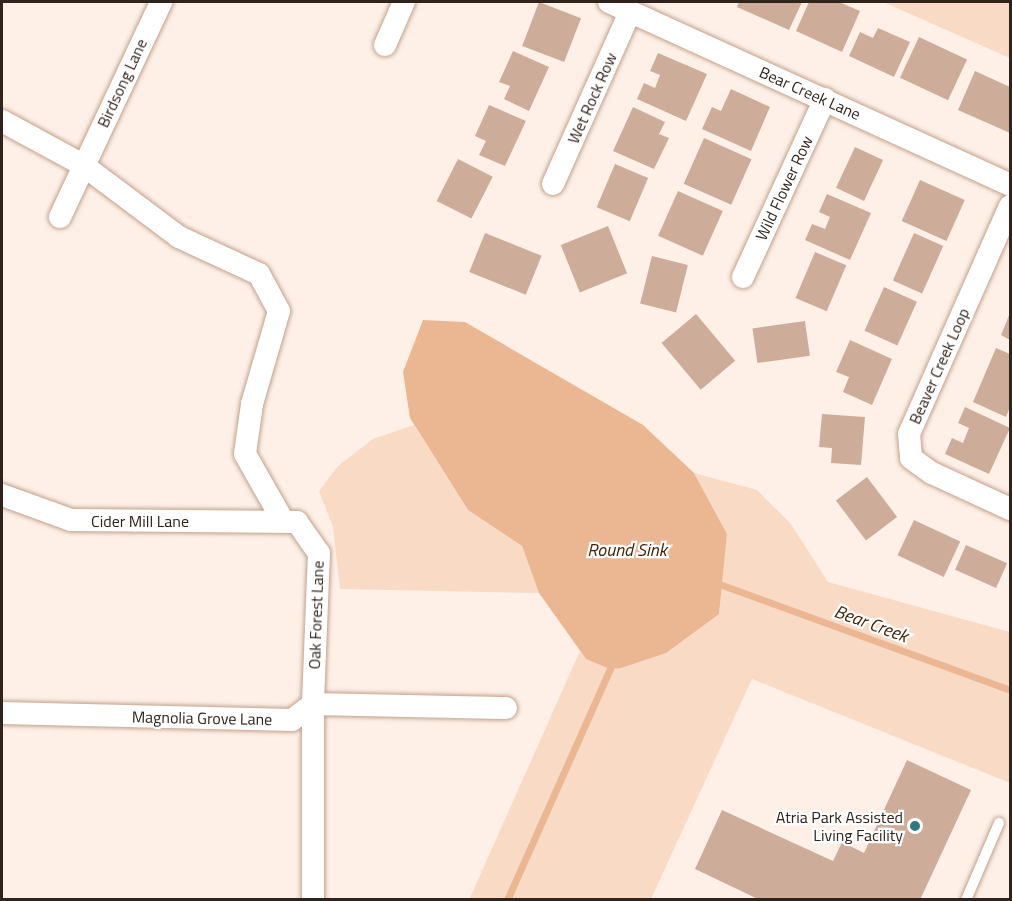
<!DOCTYPE html>
<html>
<head>
<meta charset="utf-8">
<style>
	body { margin:0 }
	#map { position:relative; width:1012px; height:901px; overflow:hidden; background:#fef0e7; font-family:"Titillium Web",sans-serif }
	div>[style] { position:absolute }
	[style*='--x'] { left:calc(var(--x)*1px); top:calc(var(--y)*1px); width:calc(var(--w)*1px); rotate:calc(var(--a)*1deg) }
	.green>* { inset:0; background:#f9dac5 }
	.water>* { inset:0; background:#ebb793 }
	.stream>* { height:7px; margin:-3.5px; padding:0 3.5px; transform-origin:3.5px; border-radius:3.5px; background:#ebb793 }
	.building>* { inset:0; background:#cdad99; transform-origin:0 0 }
	.roads { filter:drop-shadow(0 0 2px #c0a18c) drop-shadow(0 0 2px #c0a18c) }
	.service>* { height:10px; margin:-5px; padding:0 5px; transform-origin:5px; border-radius:5px; background:#fff }
	.minor>* { height:22px; margin:-11px; padding:0 11px; transform-origin:11px; border-radius:11px; background:#fff }
	.dots>* { width:16px; height:16px; translate:-50% -50%; box-sizing:border-box; border:3px solid #fff; border-radius:50% }
	span { translate:-50% -50%; white-space:nowrap; text-align:center; line-height:1.15; -webkit-text-stroke:4.5px #fff; paint-order:stroke }
	.street-label { font-size:16px; color:#2f231b }
	.poi-label { font-size:16px; color:#2f231b }
	.right { translate:-100% -50%; text-align:right }
	.water-label { font-size:18px; color:#452307; font-style:italic }
	.frame { position:absolute; inset:0; border:3px solid #2f231b; pointer-events:none }
</style>
</head>
<body>
<div id="map">
	<div class="green">
		<div style="clip-path:polygon(883px 2px,1010px 2px,1010px 58px)"></div>
		<div style="clip-path:polygon(414px 425px,468px 510px,522px 546px,539px 593px,340px 589px,333px 527px,319px 491px,338px 466px,373px 439px)"></div>
		<div style="clip-path:polygon(694px 473px,757px 490px,791px 524px,828px 582px,1010px 632px,1010px 783px,752px 679px,651px 899px,469px 900px,580px 651px,586px 659px,719px 613px,727px 534px)"></div>
	</div>
	<div class="water">
		<div style="clip-path:polygon(423px 320px,465px 322px,643px 425px,694px 473px,727px 534px,719px 614px,666px 653px,621px 668px,610px 669px,586px 659px,539px 593px,522px 546px,468px 510px,410px 418px,403px 372px)"></div>
	</div>
	<div class="stream">
		<div style="--x:722;--y:585;--w:307;--a:20"></div>
		<div style="--x:507;--y:900;--w:253;--a:-66"></div>
	</div>
	<div class="building">
		<div style="left:539px;top:2px;width:45px;height:47px;rotate:21deg"></div>
		<div style="clip-path:polygon(739px 2px,802px 2px,789px 30px,737px 7px)"></div>
		<div style="clip-path:polygon(809px 2px,839px 2px,860px 11px,842px 52px,796px 31px)"></div>
		<div style="clip-path:polygon(878px 28px,910px 42px,894px 77px,849px 56px,860px 32px,873px 38px)"></div>
		<div style="left:919px;top:37px;width:53px;height:45px;rotate:25deg"></div>
		<div style="clip-path:polygon(513px 51px,549px 67px,529px 111px,504px 99px,510px 86px,499px 82px)"></div>
		<div style="clip-path:polygon(658px 53px,707px 74px,686px 121px,637px 99px,644px 83px,655px 88px,660px 75px,650px 71px)"></div>
		<div style="clip-path:polygon(975px 71px,1010px 87px,1010px 133px,958px 110px)"></div>
		<div style="clip-path:polygon(731px 89px,770px 107px,751px 151px,702px 129px,712px 107px,721px 111px)"></div>
		<div style="clip-path:polygon(489px 105px,526px 121px,505px 166px,479px 155px,486px 141px,475px 136px)"></div>
		<div style="clip-path:polygon(633px 107px,665px 122px,659px 134px,669px 138px,654px 169px,613px 151px)"></div>
		<div style="left:704px;top:138px;width:52px;height:50px;rotate:24deg"></div>
		<div style="left:855px;top:147px;width:31px;height:45px;rotate:25deg"></div>
		<div style="left:458px;top:159px;width:39px;height:47px;rotate:27deg"></div>
		<div style="left:615px;top:164px;width:36px;height:47px;rotate:23deg"></div>
		<div style="left:920px;top:180px;width:49px;height:45px;rotate:24deg"></div>
		<div style="left:678px;top:191px;width:49px;height:49px;rotate:24deg"></div>
		<div style="clip-path:polygon(827px 194px,871px 213px,850px 260px,805px 240px,812px 224px,825px 229px,830px 217px,819px 212px)"></div>
		<div style="left:608px;top:226px;width:51px;height:51px;rotate:68deg"></div>
		<div style="left:485px;top:233px;width:61px;height:42px;rotate:22deg"></div>
		<div style="left:914px;top:233px;width:32px;height:52px;rotate:24deg"></div>
		<div style="left:815px;top:252px;width:34px;height:50px;rotate:23deg"></div>
		<div style="left:652px;top:256px;width:37px;height:49px;rotate:14deg"></div>
		<div style="left:884px;top:287px;width:36px;height:48px;rotate:24deg"></div>
		<div style="clip-path:polygon(1010px 313px,1010px 340px,1001px 335px)"></div>
		<div style="left:696px;top:314px;width:61px;height:45px;rotate:50deg"></div>
		<div style="left:805px;top:321px;width:35px;height:53px;rotate:82deg"></div>
		<div style="clip-path:polygon(850px 340px,892px 359px,872px 405px,843px 392px,849px 377px,836px 372px)"></div>
		<div style="clip-path:polygon(996px 348px,1010px 354px,1010px 407px,1006px 417px,973px 402px)"></div>
		<div style="clip-path:polygon(965px 407px,1010px 428px,989px 474px,945px 454px,952px 438px,963px 443px,969px 428px,958px 423px)"></div>
		<div style="clip-path:polygon(822px 414px,865px 417px,861px 465px,831px 463px,832px 448px,819px 447px)"></div>
		<div style="left:867px;top:477px;width:50px;height:39px;rotate:53deg"></div>
		<div style="left:914px;top:520px;width:51px;height:39px;rotate:25deg"></div>
		<div style="left:966px;top:545px;width:45px;height:27px;rotate:24deg"></div>
		<div style="clip-path:polygon(907px 760px,971px 790px,920px 900px,760px 900px,695px 869px,722px 810px,833px 861px,842px 842px,864px 853px)"></div>
	</div>
	<div class="roads">
		<div class="service">
			<div style="--x:966;--y:900;--w:84;--a:-66.8"></div>
		</div>
		<div class="minor">
			<div style="--x:609;--y:2;--w:441;--a:24.5"></div>
			<div style="--x:385;--y:45;--w:47;--a:-66.2"></div>
			<div style="--x:2;--y:121;--w:92;--a:28.5"></div>
			<div style="--x:83;--y:165;--w:120;--a:36.9"></div>
			<div style="--x:179;--y:237;--w:88;--a:24.8"></div>
			<div style="--x:259;--y:274;--w:42;--a:61.6"></div>
			<div style="--x:279;--y:311;--w:97;--a:106.2"></div>
			<div style="--x:252;--y:404;--w:50;--a:98"></div>
			<div style="--x:245;--y:454;--w:77;--a:60.4"></div>
			<div style="--x:553;--y:184;--w:188;--a:-65.9"></div>
			<div style="--x:1010;--y:206;--w:249;--a:113.9"></div>
			<div style="--x:909;--y:434;--w:24;--a:85"></div>
			<div style="--x:911;--y:458;--w:26;--a:36"></div>
			<div style="--x:932;--y:473;--w:86;--a:24.8"></div>
			<div style="--x:60;--y:217;--w:238;--a:-64.8"></div>
			<div style="--x:743;--y:277;--w:196;--a:-65.3"></div>
			<div style="--x:2;--y:495;--w:73;--a:19.9"></div>
			<div style="--x:71;--y:520;--w:226;--a:0.5"></div>
			<div style="--x:297;--y:522;--w:38;--a:55"></div>
			<div style="--x:319;--y:553;--w:151;--a:92.3"></div>
			<div style="--x:313;--y:704;--w:196;--a:90"></div>
			<div style="--x:2;--y:713;--w:290;--a:1.4"></div>
			<div style="--x:292;--y:720;--w:26;--a:-37"></div>
			<div style="--x:313;--y:704;--w:193;--a:1.2"></div>
		</div>
	</div>
	<div class="dots">
		<div style="left:915px;top:826px;background:#307881"></div>
	</div>
	<div class="street-label">
		<span style="left:122px;top:83px;rotate:-65deg">Birdsong Lane</span>
		<span style="left:810px;top:93px;rotate:24deg">Bear Creek Lane</span>
		<span style="left:592px;top:98px;rotate:-66deg">Wet Rock Row</span>
		<span style="left:784px;top:188px;rotate:-65deg">Wild Flower Row</span>
		<span style="left:939px;top:366px;rotate:-66deg">Beaver Creek Loop</span>
		<span style="left:140px;top:521px">Cider Mill Lane</span>
		<span style="left:316px;top:615px;rotate:-88deg">Oak Forest Lane</span>
		<span style="left:202px;top:718px;rotate:1deg">Magnolia Grove Lane</span>
	</div>
	<div class="poi-label">
		<span class="right" style="left:903px;top:826px">Atria Park Assisted<br>Living Facility</span>
	</div>
	<div class="water-label">
		<span style="left:627px;top:550px">Round Sink</span>
		<span style="left:871px;top:624px;rotate:20deg">Bear Creek</span>
	</div>
	<div class="frame"></div>
</div>
</body>
</html>
